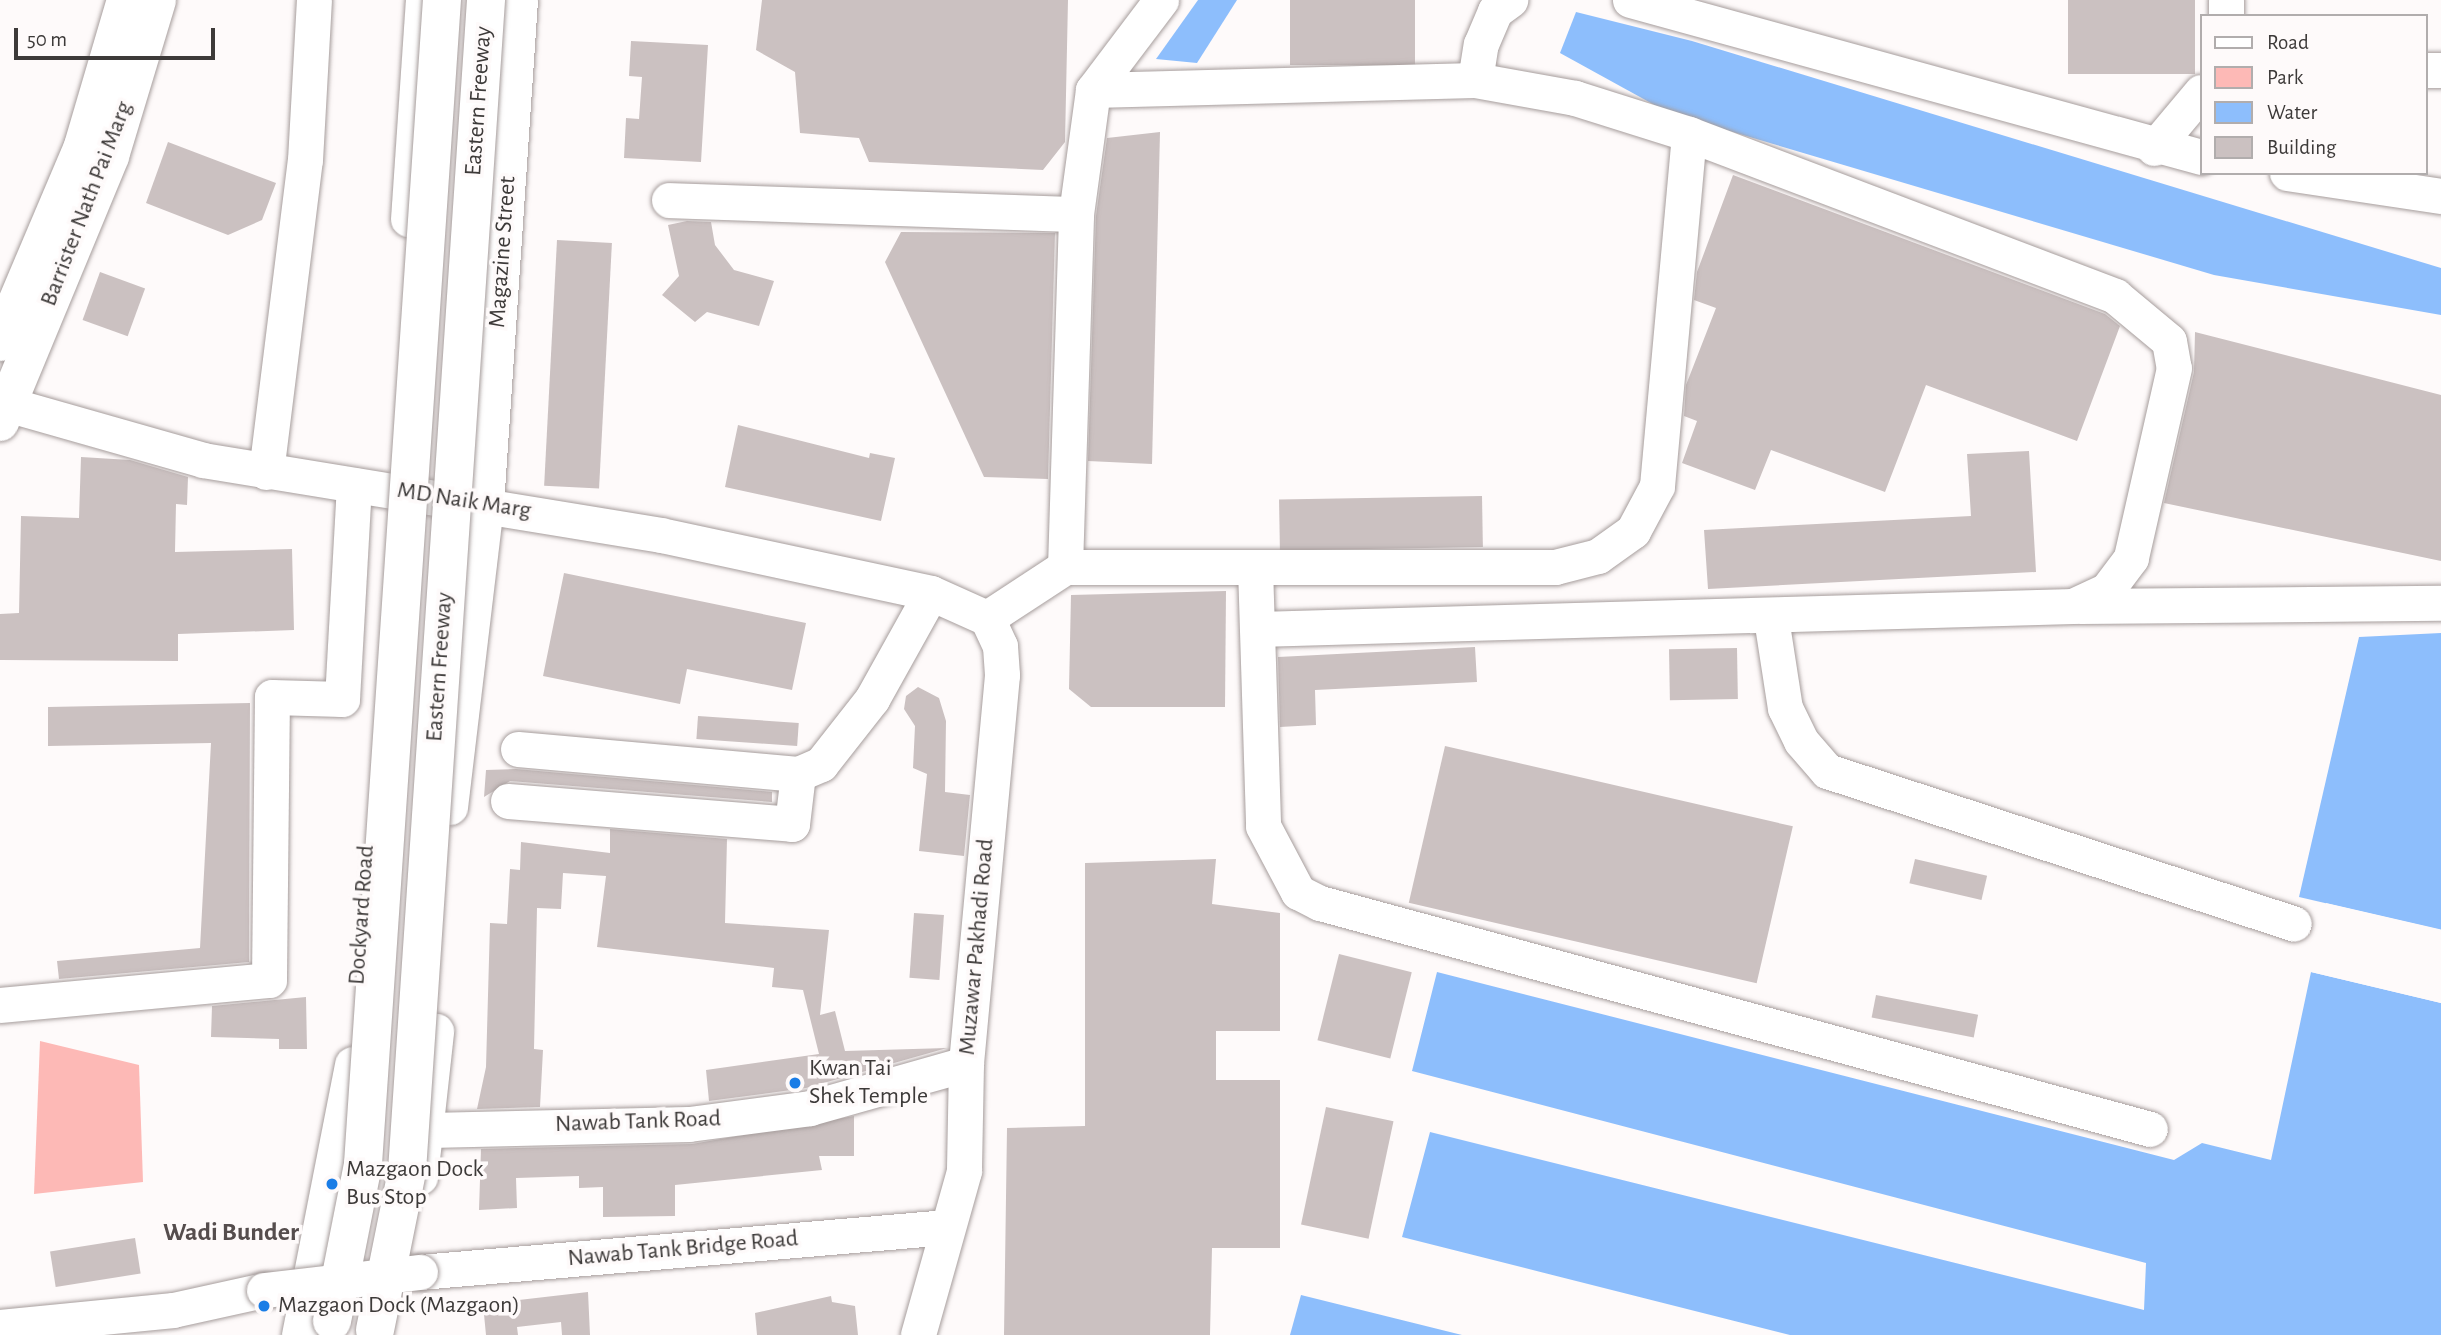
<!DOCTYPE html>
<html>
<head>
<meta charset="utf-8">
<style>
	body { margin:0 }
	#map { position:relative; width:2441px; height:1335px; overflow:hidden; background:#fefafa; font-family:"Alegreya Sans",sans-serif }
	div>[style] { position:absolute }
	[style*='--x'] { left:calc(var(--x)*1px); top:calc(var(--y)*1px); width:calc(var(--w)*1px); rotate:calc(var(--a)*1deg) }
	.green>* { inset:0; background:#fdb9b6 }
	.water>* { inset:0; background:#8dbefc }
	.pier>* { inset:0; background:#fefafa; transform-origin:0 0 }
	.building>* { inset:0; background:#cbc1c1; transform-origin:0 0 }
	.roads { filter:drop-shadow(0 0 2px #a69d9c) drop-shadow(0 0 2px #a69d9c) }
	.minor>* { height:35px; margin:-17.5px; padding:0 17.5px; transform-origin:17.5px; border-radius:17.5px; background:#fff }
	.major>* { height:38px; margin:-19px; padding:0 19px; transform-origin:19px; border-radius:19px; background:#fff }
	.bridges { filter:drop-shadow(0 0 2px #a69d9c) drop-shadow(0 0 2px #a69d9c) }
	.minor-bridge>* { height:35px; margin:-17.5px; padding:0 17.5px; transform-origin:17.5px; border-radius:17.5px; background:#fff }
	.highway-bridge>* { height:38px; margin:-19px; padding:0 19px; transform-origin:19px; border-radius:19px; background:#fff }
	.dots>* { width:19px; height:19px; translate:-50% -50%; box-sizing:border-box; border:4px solid #fefafa; border-radius:50% }
	span { translate:-50% -50%; white-space:nowrap; text-align:center; line-height:1.15; -webkit-text-stroke:7px #fefafa; paint-order:stroke }
	.street-label { font-size:24px; color:#3d3a39 }
	.poi-label { font-size:24px; color:#3d3a39 }
	.left { translate:0 -50%; text-align:left }
	.neighbourhood-label { font-size:26px; color:#554d4d; font-weight:700 }
	.legend { position:absolute; left:2200px; top:14px; width:228px; height:161px; box-sizing:border-box; background:#fefafa; border:2px solid #b1adad; margin:0; padding:9px 12px; list-style:none; font-size:21px; color:#3d3a39 }
	.legend li { display:flex; align-items:center; gap:14px; height:35px }
	.legend b { width:35px; border:2px solid #b1adad }
	.scale { position:absolute; left:14px; top:28px; width:201px; height:32px; box-sizing:border-box; border:4px solid #3d3a39; border-top:0; padding-left:9px; font-size:21px; line-height:24px; white-space:nowrap; color:#3d3a39; -webkit-text-stroke:5px #fefafa; paint-order:stroke }
</style>
</head>
<body>
<div id="map">
	<div class="green">
		<div style="clip-path:polygon(40px 1041px,139px 1065px,143px 1182px,34px 1194px)"></div>
	</div>
	<div class="water">
		<div style="clip-path:polygon(1198px 0,1237px 0,1197px 63px,1156px 59px)"></div>
		<div style="clip-path:polygon(1576px 12px,1692px 41px,2441px 268px,2441px 315px,2214px 275px,1669px 113px,1560px 53px)"></div>
		<div style="clip-path:polygon(2441px 633px,2441px 930px,2299px 897px,2359px 637px)"></div>
		<div style="clip-path:polygon(1437px 972px,2174px 1160px,2202px 1143px,2271px 1160px,2311px 972px,2441px 1003px,2441px 1335px,1790px 1335px,1402px 1237px,1430px 1132px,2144px 1310px,2146px 1263px,1412px 1071px)"></div>
		<div style="clip-path:polygon(1301px 1295px,1462px 1335px,1290px 1335px)"></div>
	</div>
	<div class="pier">
		<div style="left:2326px;top:903px;width:118px;height:4px;rotate:13deg"></div>
		<div style="clip-path:polygon(2312px 969px,2441px 999px,2441px 1003px,2311px 972px)"></div>
	</div>
	<div class="building">
		<div style="clip-path:polygon(762px 0,1068px 0,1065px 142px,1043px 170px,869px 162px,859px 138px,800px 133px,795px 72px,756px 50px)"></div>
		<div style="left:1290px;top:0;width:125px;height:65px"></div>
		<div style="left:2068px;top:0;width:127px;height:74px"></div>
		<div style="clip-path:polygon(631px 41px,708px 45px,701px 162px,624px 158px,626px 118px,639px 119px,642px 77px,629px 76px)"></div>
		<div style="clip-path:polygon(1160px 132px,1152px 464px,1088px 461px,1096px 216px,1107px 138px)"></div>
		<div style="clip-path:polygon(168px 142px,276px 183px,262px 220px,228px 235px,146px 203px)"></div>
		<div style="clip-path:polygon(1733px 175px,2105px 314px,2120px 326px,2077px 441px,1926px 385px,1885px 492px,1771px 450px,1755px 490px,1682px 463px,1697px 421px,1684px 416px,1686px 385px,1716px 308px,1694px 300px,1697px 272px)"></div>
		<div style="clip-path:polygon(687px 221px,711px 222px,715px 245px,734px 270px,774px 281px,759px 326px,707px 312px,695px 322px,662px 295px,679px 276px,668px 225px)"></div>
		<div style="clip-path:polygon(901px 232px,1055px 233px,1048px 479px,984px 477px,885px 262px)"></div>
		<div style="left:557px;top:240px;width:55px;height:246px;rotate:3deg"></div>
		<div style="left:100px;top:272px;width:48px;height:51px;rotate:20deg"></div>
		<div style="clip-path:polygon(2195px 332px,2441px 395px,2441px 561px,2164px 503px,2194px 372px)"></div>
		<div style="clip-path:polygon(738px 425px,869px 458px,870px 453px,895px 458px,881px 521px,725px 487px)"></div>
		<div style="clip-path:polygon(2029px 451px,2036px 572px,1708px 589px,1704px 530px,1971px 516px,1967px 454px)"></div>
		<div style="clip-path:polygon(81px 457px,130px 460px,188px 477px,187px 505px,176px 504px,175px 552px,292px 549px,294px 630px,178px 634px,178px 661px,0 660px,0 614px,19px 613px,21px 516px,79px 518px)"></div>
		<div style="left:1482px;top:496px;width:51px;height:203px;rotate:89deg"></div>
		<div style="clip-path:polygon(564px 573px,806px 623px,792px 690px,687px 669px,680px 704px,543px 676px)"></div>
		<div style="clip-path:polygon(1226px 591px,1225px 707px,1091px 707px,1069px 689px,1071px 595px)"></div>
		<div style="clip-path:polygon(1475px 647px,1477px 682px,1315px 690px,1316px 725px,1280px 727px,1278px 657px)"></div>
		<div style="left:1737px;top:648px;width:51px;height:68px;rotate:89deg"></div>
		<div style="clip-path:polygon(918px 687px,939px 698px,946px 721px,945px 792px,970px 795px,964px 856px,919px 851px,927px 774px,913px 768px,915px 726px,904px 709px,906px 696px)"></div>
		<div style="clip-path:polygon(250px 703px,249px 962px,59px 979px,57px 961px,200px 948px,211px 743px,48px 746px,48px 707px)"></div>
		<div style="left:698px;top:716px;width:101px;height:23px;rotate:4deg"></div>
		<div style="left:1445px;top:746px;width:357px;height:161px;rotate:13deg"></div>
		<div style="clip-path:polygon(516px 769px,772px 792px,772px 802px,510px 781px,484px 797px,486px 770px)"></div>
		<div style="clip-path:polygon(610px 829px,727px 839px,725px 923px,829px 930px,820px 1015px,835px 1011px,845px 1051px,947px 1048px,806px 1088px,709px 1101px,706px 1070px,819px 1054px,803px 990px,772px 987px,774px 968px,597px 947px,606px 876px,563px 873px,561px 909px,537px 908px,534px 1049px,543px 1050px,540px 1107px,477px 1109px,486px 1067px,490px 923px,507px 924px,510px 869px,520px 870px,521px 842px,610px 853px)"></div>
		<div style="clip-path:polygon(1216px 859px,1212px 904px,1280px 913px,1280px 1031px,1216px 1031px,1216px 1080px,1280px 1080px,1280px 1248px,1212px 1248px,1210px 1335px,1004px 1335px,1007px 1128px,1085px 1126px,1085px 863px)"></div>
		<div style="left:1915px;top:859px;width:74px;height:25px;rotate:13deg"></div>
		<div style="left:914px;top:913px;width:30px;height:65px;rotate:4deg"></div>
		<div style="left:1339px;top:954px;width:75px;height:89px;rotate:14deg"></div>
		<div style="left:1876px;top:995px;width:104px;height:23px;rotate:11deg"></div>
		<div style="clip-path:polygon(306px 997px,307px 1049px,279px 1049px,279px 1039px,211px 1037px,212px 1006px)"></div>
		<div style="left:1326px;top:1107px;width:69px;height:120px;rotate:12deg"></div>
		<div style="clip-path:polygon(854px 1116px,854px 1156px,819px 1156px,822px 1170px,675px 1185px,675px 1216px,603px 1217px,603px 1187px,579px 1188px,579px 1176px,516px 1178px,517px 1208px,479px 1210px,481px 1149px,692px 1144px)"></div>
		<div style="left:135px;top:1238px;width:36px;height:86px;rotate:81deg"></div>
		<div style="clip-path:polygon(588px 1292px,590px 1335px,562px 1335px,561px 1322px,517px 1327px,518px 1335px,486px 1335px,483px 1304px)"></div>
		<div style="clip-path:polygon(831px 1296px,832px 1302px,855px 1306px,858px 1335px,757px 1335px,755px 1313px)"></div>
	</div>
	<div class="roads">
		<div class="minor">
			<div style="--x:1630;--y:0;--w:592;--a:15.37"></div>
			<div style="--x:2226;--y:16;--w:16;--a:-90"></div>
			<div style="--x:2425;--y:70;--w:16;--a:0"></div>
			<div style="--x:1475;--y:80;--w:36;--a:-81"></div>
			<div style="--x:1481;--y:44;--w:36;--a:-67"></div>
			<div style="--x:1495;--y:11;--w:19;--a:-36"></div>
			<div style="--x:1093;--y:90;--w:382;--a:-1.5"></div>
			<div style="--x:1475;--y:80;--w:102;--a:10.2"></div>
			<div style="--x:1575;--y:98;--w:120;--a:17.5"></div>
			<div style="--x:1689;--y:134;--w:456;--a:20.8"></div>
			<div style="--x:2115;--y:296;--w:70;--a:39.8"></div>
			<div style="--x:2169;--y:341;--w:27;--a:80"></div>
			<div style="--x:2174;--y:368;--w:195;--a:102.8"></div>
			<div style="--x:2131;--y:558;--w:40;--a:127"></div>
			<div style="--x:2107;--y:590;--w:38;--a:155"></div>
			<div style="--x:2073;--y:606;--w:816;--a:178.39"></div>
			<div style="--x:2154;--y:148;--w:73;--a:-50"></div>
			<div style="--x:2287;--y:173;--w:156;--a:8.5"></div>
			<div style="--x:669;--y:200;--w:407;--a:2"></div>
			<div style="--x:408;--y:219;--w:220;--a:-86.1"></div>
			<div style="--x:0;--y:402;--w:211;--a:15.9"></div>
			<div style="--x:203;--y:460;--w:464;--a:9.3"></div>
			<div style="--x:661;--y:535;--w:276;--a:12.1"></div>
			<div style="--x:931;--y:593;--w:61;--a:24.1"></div>
			<div style="--x:987;--y:618;--w:31;--a:65"></div>
			<div style="--x:1000;--y:646;--w:29;--a:86"></div>
			<div style="--x:1002;--y:675;--w:391;--a:95.3"></div>
			<div style="--x:966;--y:1064;--w:107;--a:91.1"></div>
			<div style="--x:964;--y:1171;--w:170;--a:105.7"></div>
			<div style="--x:266;--y:472;--w:314;--a:-82.9"></div>
			<div style="--x:305;--y:160;--w:160;--a:-86.8"></div>
			<div style="--x:1065;--y:567;--w:490;--a:0"></div>
			<div style="--x:1555;--y:567;--w:44;--a:-14.3"></div>
			<div style="--x:1598;--y:556;--w:43;--a:-35.5"></div>
			<div style="--x:1633;--y:531;--w:51;--a:-61.9"></div>
			<div style="--x:1657;--y:486;--w:353;--a:-84.8"></div>
			<div style="--x:1255;--y:567;--w:259;--a:88.2"></div>
			<div style="--x:1263;--y:826;--w:75;--a:62.1"></div>
			<div style="--x:1298;--y:892;--w:25;--a:27"></div>
			<div style="--x:1320;--y:903;--w:860;--a:15.23"></div>
			<div style="--x:2080;--y:606;--w:361;--a:-0.5"></div>
			<div style="--x:987;--y:618;--w:93;--a:-33.2"></div>
			<div style="--x:1065;--y:567;--w:353;--a:-88.2"></div>
			<div style="--x:1076;--y:214;--w:125;--a:-82.2"></div>
			<div style="--x:1093;--y:90;--w:113;--a:-52.9"></div>
			<div style="--x:1771;--y:618;--w:91;--a:81.2"></div>
			<div style="--x:1785;--y:708;--w:37;--a:64"></div>
			<div style="--x:1801;--y:741;--w:40;--a:49"></div>
			<div style="--x:1827;--y:771;--w:491;--a:18.1"></div>
			<div style="--x:518;--y:749;--w:281;--a:5.1"></div>
			<div style="--x:798;--y:774;--w:25;--a:-23"></div>
			<div style="--x:821;--y:764;--w:83;--a:-51.9"></div>
			<div style="--x:872;--y:699;--w:121;--a:-60.9"></div>
			<div style="--x:508;--y:801;--w:285;--a:4.6"></div>
			<div style="--x:792;--y:824;--w:50;--a:-83.2"></div>
			<div style="--x:450;--y:807;--w:305;--a:-83.2"></div>
			<div style="--x:486;--y:504;--w:505;--a:-86.14"></div>
			<div style="--x:0;--y:1005;--w:270;--a:-5.3"></div>
			<div style="--x:269;--y:980;--w:283;--a:-89.4"></div>
			<div style="--x:272;--y:697;--w:70;--a:1.6"></div>
			<div style="--x:342;--y:699;--w:214;--a:-86.8"></div>
			<div style="--x:429;--y:1130;--w:260;--a:-1.3"></div>
			<div style="--x:689;--y:1124;--w:122;--a:-7.5"></div>
			<div style="--x:810;--y:1108;--w:162;--a:-15.8"></div>
			<div style="--x:420;--y:1177;--w:147;--a:-83.7"></div>
			<div style="--x:420;--y:1272;--w:529;--a:-4.88"></div>
			<div style="--x:0;--y:1327;--w:174;--a:-5.6"></div>
			<div style="--x:173;--y:1310;--w:93;--a:-12.4"></div>
			<div style="--x:299;--y:1335;--w:276;--a:-78.9"></div>
		</div>
		<div class="major">
			<div style="--x:0;--y:342;--w:213;--a:-67"></div>
			<div style="--x:83;--y:146;--w:152;--a:-73.6"></div>
			<div style="--x:0;--y:422;--w:288;--a:-67.5"></div>
			<div style="--x:110;--y:156;--w:163;--a:-73.2"></div>
		</div>
	</div>
	<div class="bridges">
		<div class="minor-bridge">
			<div style="--x:264;--y:1290;--w:157;--a:-6.6"></div>
		</div>
		<div class="highway-bridge">
			<div style="--x:332;--y:1321;--w:160;--a:-78.8"></div>
			<div style="--x:363;--y:1164;--w:1167;--a:-86.12"></div>
			<div style="--x:375;--y:1330;--w:162;--a:-78.6"></div>
			<div style="--x:407;--y:1171;--w:1174;--a:-86.14"></div>
		</div>
	</div>
	<div class="dots">
		<div style="left:795px;top:1083px;background:#1a7de6"></div>
		<div style="left:332px;top:1184px;background:#1a7de6"></div>
		<div style="left:264px;top:1306px;background:#1a7de6"></div>
	</div>
	<div class="street-label">
		<span style="left:479px;top:101px;rotate:-86deg">Eastern Freeway</span>
		<span style="left:87px;top:204px;rotate:-69deg">Barrister Nath Pai Marg</span>
		<span style="left:503px;top:252px;rotate:-86deg">Magazine Street</span>
		<span style="left:464px;top:501px;rotate:9deg">MD Naik Marg</span>
		<span style="left:440px;top:667px;rotate:-86deg">Eastern Freeway</span>
		<span style="left:362px;top:915px;rotate:-86deg">Dockyard Road</span>
		<span style="left:977px;top:947px;rotate:-85deg">Muzawar Pakhadi Road</span>
		<span style="left:638px;top:1122px;rotate:-2deg">Nawab Tank Road</span>
		<span style="left:683px;top:1249px;rotate:-5deg">Nawab Tank Bridge Road</span>
	</div>
	<div class="poi-label">
		<span class="left" style="left:809px;top:1083px">Kwan Tai<br>Shek Temple</span>
		<span class="left" style="left:346px;top:1184px">Mazgaon Dock<br>Bus Stop</span>
		<span class="left" style="left:278px;top:1306px">Mazgaon Dock (Mazgaon)</span>
	</div>
	<div class="neighbourhood-label">
		<span style="left:231px;top:1233px">Wadi Bunder</span>
	</div>
	<ul class="legend">
	<li><b style="height:9px;background:#fff"></b>Road</li>
	<li><b style="height:19px;background:#fdb9b6"></b>Park</li>
	<li><b style="height:19px;background:#8dbefc"></b>Water</li>
	<li><b style="height:19px;background:#cbc1c1"></b>Building</li>
	</ul>
	<div class="scale">50 m</div>
</div>
</body>
</html>
